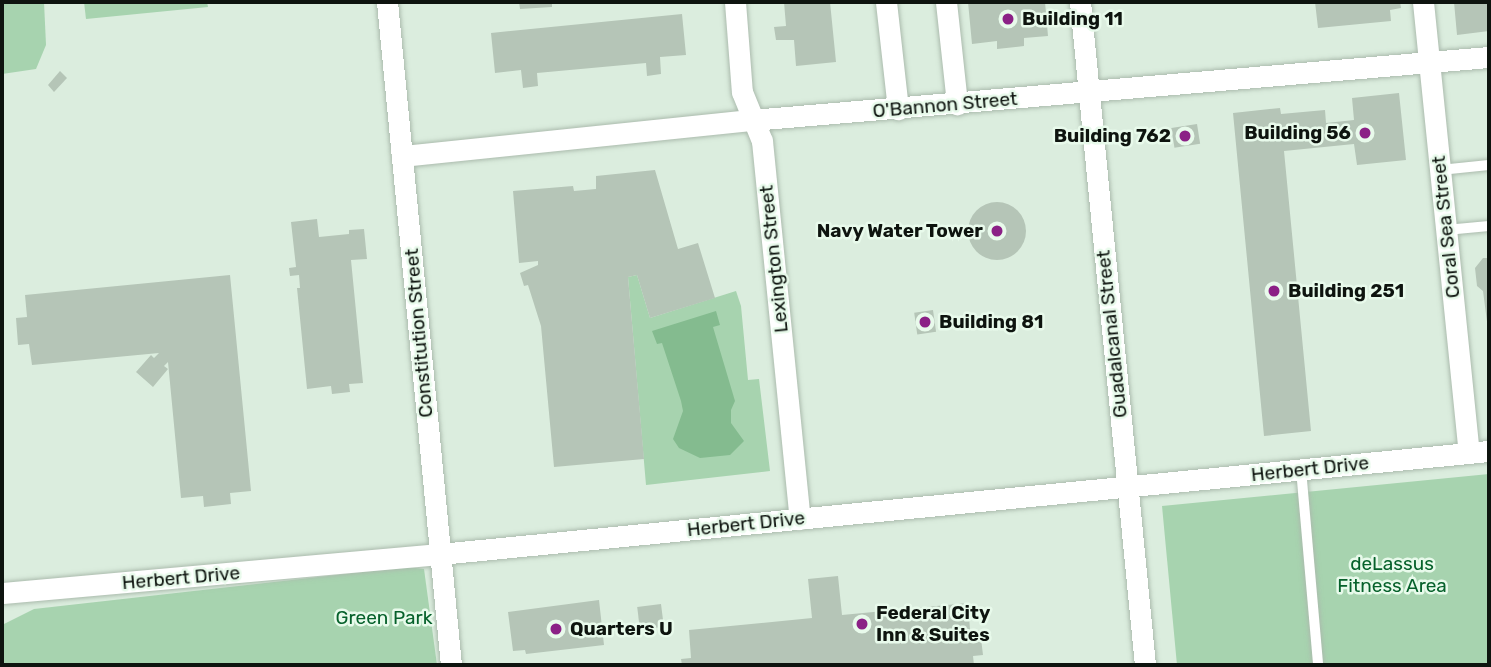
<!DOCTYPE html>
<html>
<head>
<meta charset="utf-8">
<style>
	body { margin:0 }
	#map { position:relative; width:1491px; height:667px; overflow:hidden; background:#dbedde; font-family:Rubik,sans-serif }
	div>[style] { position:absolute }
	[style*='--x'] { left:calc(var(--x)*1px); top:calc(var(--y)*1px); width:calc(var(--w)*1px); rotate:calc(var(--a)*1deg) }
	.green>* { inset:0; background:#a7d3af }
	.water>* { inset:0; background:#84bb8f }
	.building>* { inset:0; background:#b5c5b7; transform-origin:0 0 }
	.round { border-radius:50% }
	.roads { filter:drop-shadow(0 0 2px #abbbad) drop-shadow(0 0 2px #abbbad) }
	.service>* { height:10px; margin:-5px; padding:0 5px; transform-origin:5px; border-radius:5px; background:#fff }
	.minor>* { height:21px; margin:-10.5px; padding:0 10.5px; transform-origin:10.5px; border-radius:10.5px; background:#fff }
	.dots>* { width:19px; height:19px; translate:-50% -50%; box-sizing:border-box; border:4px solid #e8faeb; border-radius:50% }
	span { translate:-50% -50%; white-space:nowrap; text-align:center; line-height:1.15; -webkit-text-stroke:5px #e8faeb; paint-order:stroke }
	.poi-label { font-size:19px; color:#0e140f; font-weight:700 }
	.left { translate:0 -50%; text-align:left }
	.right { translate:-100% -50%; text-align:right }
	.street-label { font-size:19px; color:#0e140f }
	.park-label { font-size:19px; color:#06612b }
	.frame { position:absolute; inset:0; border:4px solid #0e140f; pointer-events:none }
</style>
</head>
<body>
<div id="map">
	<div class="green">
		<div style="clip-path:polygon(2px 2px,44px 2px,46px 45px,36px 69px,2px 74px)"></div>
		<div style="clip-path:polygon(84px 2px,207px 2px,208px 7px,86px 19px)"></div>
		<div style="clip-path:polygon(637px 275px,650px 318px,736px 291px,741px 306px,748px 380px,759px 379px,770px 471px,646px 485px,628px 277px)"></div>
		<div style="clip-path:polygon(1489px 474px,1489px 665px,1177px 665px,1162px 506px)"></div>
		<div style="clip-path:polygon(407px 567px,424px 569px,437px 665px,2px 665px,2px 625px,34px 609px)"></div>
	</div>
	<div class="water">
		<div style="clip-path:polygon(716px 311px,720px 325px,713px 327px,735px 401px,731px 410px,731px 423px,744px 441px,730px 455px,700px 458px,679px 448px,673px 439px,683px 411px,681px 401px,662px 343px,657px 344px,652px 331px)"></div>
	</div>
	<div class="building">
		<div style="clip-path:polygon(519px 2px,552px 2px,552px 7px,520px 9px)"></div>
		<div style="clip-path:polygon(784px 2px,830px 2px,836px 62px,796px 66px,794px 40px,776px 40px,774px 27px,786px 26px)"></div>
		<div style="clip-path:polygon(968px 2px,1045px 2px,1048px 36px,1024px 38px,1024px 46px,997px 49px,997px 41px,972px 44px)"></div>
		<div style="clip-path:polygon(1315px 2px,1400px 2px,1401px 8px,1390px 10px,1391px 21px,1318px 28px)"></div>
		<div style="clip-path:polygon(1454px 2px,1489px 2px,1489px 31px,1457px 35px)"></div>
		<div style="clip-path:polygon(682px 14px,686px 55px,660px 57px,661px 74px,647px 76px,646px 63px,537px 73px,538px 86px,523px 88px,521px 70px,495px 73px,491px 33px)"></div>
		<div style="clip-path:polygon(60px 71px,67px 78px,54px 92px,48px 85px)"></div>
		<div style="clip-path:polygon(1399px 93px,1406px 160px,1357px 165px,1354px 144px,1284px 151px,1311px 431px,1264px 436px,1233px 113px,1280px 108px,1281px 114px,1325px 110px,1326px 123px,1354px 120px,1352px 98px)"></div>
		<div style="left:1197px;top:124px;width:20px;height:26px;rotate:81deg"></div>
		<div style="clip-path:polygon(655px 170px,678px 249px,698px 243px,715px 298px,650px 318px,637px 275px,628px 277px,644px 459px,554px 467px,541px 326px,528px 285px,524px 286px,520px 273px,538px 265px,538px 261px,519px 263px,513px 191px,573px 186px,574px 191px,596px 189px,596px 176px)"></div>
		<div class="round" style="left:968px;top:202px;width:58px;height:58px"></div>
		<div style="clip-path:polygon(317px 219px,319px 237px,349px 234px,349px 230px,364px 229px,367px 259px,351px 260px,363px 383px,349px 384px,350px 392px,332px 394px,331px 386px,307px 389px,297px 288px,300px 288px,299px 275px,290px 276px,289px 268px,296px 267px,291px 222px)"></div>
		<div style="clip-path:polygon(1483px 258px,1489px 258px,1489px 337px,1483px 291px,1477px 286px,1475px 268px)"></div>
		<div style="clip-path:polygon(230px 275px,251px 491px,230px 493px,231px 504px,204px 507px,203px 496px,181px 498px,168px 362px,164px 366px,168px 369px,153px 387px,136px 372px,151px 355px,154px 358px,159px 353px,32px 365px,29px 344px,18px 345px,16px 318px,27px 317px,25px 295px)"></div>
		<div style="left:933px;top:310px;width:22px;height:19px;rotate:82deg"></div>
		<div style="clip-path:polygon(838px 576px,842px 615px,968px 603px,970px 630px,980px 630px,983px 655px,973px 656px,974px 665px,682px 665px,681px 659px,691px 658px,689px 630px,812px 618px,808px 579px)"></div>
		<div style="clip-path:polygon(599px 600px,604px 645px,526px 654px,525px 650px,513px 651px,508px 612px)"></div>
		<div style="left:661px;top:604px;width:23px;height:24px;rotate:83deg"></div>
	</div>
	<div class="roads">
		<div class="service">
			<div style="--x:1440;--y:170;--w:49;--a:-5.8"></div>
			<div style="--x:1446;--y:230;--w:43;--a:-5.3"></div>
			<div style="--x:1301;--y:469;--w:197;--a:85"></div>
		</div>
		<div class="minor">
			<div style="--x:387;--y:2;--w:666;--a:84.49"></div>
			<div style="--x:735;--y:2;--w:90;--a:85.6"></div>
			<div style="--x:742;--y:92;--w:53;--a:67.8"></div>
			<div style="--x:762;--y:141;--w:380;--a:84.3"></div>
			<div style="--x:886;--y:2;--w:108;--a:83.6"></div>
			<div style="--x:946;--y:2;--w:103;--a:83.8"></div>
			<div style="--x:1080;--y:2;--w:666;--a:84.4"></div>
			<div style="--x:1423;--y:2;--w:453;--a:84.2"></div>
			<div style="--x:402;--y:156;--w:352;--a:-5.9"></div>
			<div style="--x:752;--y:120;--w:740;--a:-4.89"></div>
			<div style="--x:2;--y:593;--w:440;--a:-5.1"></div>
			<div style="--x:440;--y:554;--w:1054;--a:-5.61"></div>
		</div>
	</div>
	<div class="dots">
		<div style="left:1008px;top:19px;background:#8b2186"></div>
		<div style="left:1365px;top:133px;background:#8b2186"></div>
		<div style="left:1185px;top:136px;background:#8b2186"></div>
		<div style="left:997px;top:231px;background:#8b2186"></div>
		<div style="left:1274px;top:291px;background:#8b2186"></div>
		<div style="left:925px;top:322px;background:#8b2186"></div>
		<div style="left:862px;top:624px;background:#8b2186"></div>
		<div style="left:556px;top:629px;background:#8b2186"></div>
	</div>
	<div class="poi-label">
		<span class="left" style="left:1022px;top:19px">Building 11</span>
		<span class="right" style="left:1351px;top:133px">Building 56</span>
		<span class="right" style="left:1171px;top:136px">Building 762</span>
		<span class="right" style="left:983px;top:231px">Navy Water Tower</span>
		<span class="left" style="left:1288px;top:291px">Building 251</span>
		<span class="left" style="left:939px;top:322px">Building 81</span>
		<span class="left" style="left:876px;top:624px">Federal City<br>Inn &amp; Suites</span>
		<span class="left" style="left:570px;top:629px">Quarters U</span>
	</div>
	<div class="street-label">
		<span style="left:945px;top:105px;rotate:-5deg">O'Bannon Street</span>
		<span style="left:1446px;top:227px;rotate:-96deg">Coral Sea Street</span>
		<span style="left:774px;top:259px;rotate:-96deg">Lexington Street</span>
		<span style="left:419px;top:333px;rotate:-95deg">Constitution Street</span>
		<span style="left:1112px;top:334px;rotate:-96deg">Guadalcanal Street</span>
		<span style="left:1310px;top:469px;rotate:-6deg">Herbert Drive</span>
		<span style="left:746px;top:524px;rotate:-6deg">Herbert Drive</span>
		<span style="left:181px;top:578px;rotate:-5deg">Herbert Drive</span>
	</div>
	<div class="park-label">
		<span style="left:1392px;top:575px">deLassus<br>Fitness Area</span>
		<span style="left:384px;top:618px">Green Park</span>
	</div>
	<div class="frame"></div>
</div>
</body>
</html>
